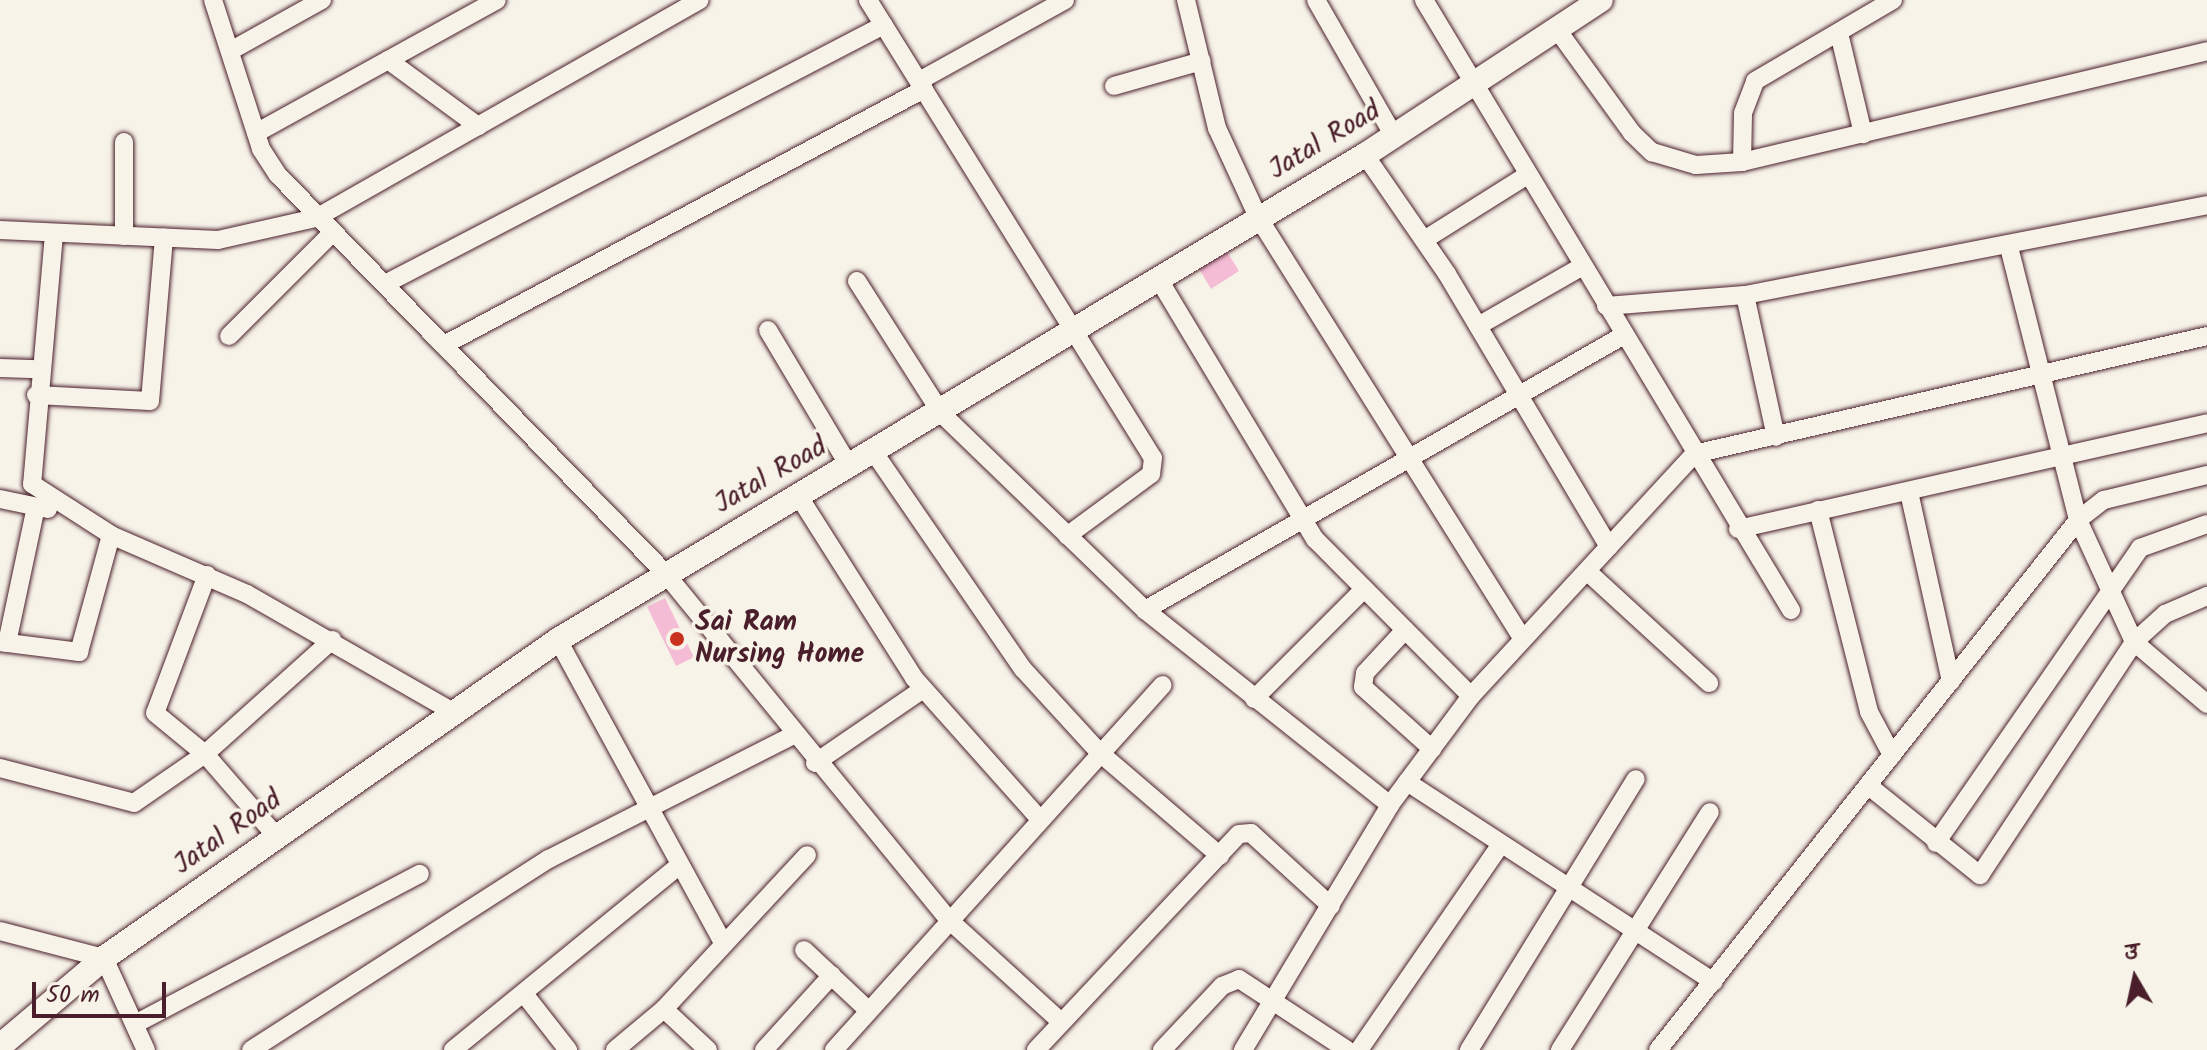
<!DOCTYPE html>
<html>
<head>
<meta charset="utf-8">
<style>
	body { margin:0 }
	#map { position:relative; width:2207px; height:1050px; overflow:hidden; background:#f7f3e8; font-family:Kalam,"Playpen Sans Deva",sans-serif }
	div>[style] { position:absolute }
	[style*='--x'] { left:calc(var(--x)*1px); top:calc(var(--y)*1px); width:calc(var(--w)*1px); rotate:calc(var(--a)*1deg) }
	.building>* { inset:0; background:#f4bdd5; transform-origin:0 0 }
	.roads { filter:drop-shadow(0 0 2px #4a1f2b) drop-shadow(0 0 2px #4a1f2b) }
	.minor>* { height:18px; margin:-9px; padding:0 9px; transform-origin:9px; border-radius:9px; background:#f7f3e8 }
	.secondary>* { height:24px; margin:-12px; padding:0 12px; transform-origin:12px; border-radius:12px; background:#f7f3e8 }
	.dots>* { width:22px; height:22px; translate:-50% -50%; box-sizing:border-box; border:4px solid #f7f3e8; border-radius:50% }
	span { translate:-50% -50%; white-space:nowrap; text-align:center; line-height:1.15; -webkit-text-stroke:7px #f7f3e8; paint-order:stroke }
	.street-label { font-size:28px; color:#4a1f2b }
	.poi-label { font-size:28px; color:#4a1f2b; font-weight:700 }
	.left { translate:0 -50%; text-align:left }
	.north { position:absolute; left:2095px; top:938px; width:80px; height:80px; -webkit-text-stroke:6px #f7f3e8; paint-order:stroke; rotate:351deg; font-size:22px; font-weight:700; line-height:32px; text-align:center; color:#4a1f2b }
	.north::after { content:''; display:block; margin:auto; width:28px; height:36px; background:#4a1f2b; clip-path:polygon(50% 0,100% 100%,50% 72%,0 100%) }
	.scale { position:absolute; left:32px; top:982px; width:134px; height:36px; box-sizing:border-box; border:4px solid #4a1f2b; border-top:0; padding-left:10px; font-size:24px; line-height:28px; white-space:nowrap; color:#4a1f2b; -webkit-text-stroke:6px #f7f3e8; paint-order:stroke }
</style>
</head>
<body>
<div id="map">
	<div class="building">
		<div style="clip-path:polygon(1223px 245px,1239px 271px,1211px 289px,1195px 262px,1203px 257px,1209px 267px,1207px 255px)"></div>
		<div style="left:665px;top:598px;width:66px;height:20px;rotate:64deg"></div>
	</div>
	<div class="roads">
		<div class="minor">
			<div style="--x:213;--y:0;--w:157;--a:72.1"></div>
			<div style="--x:261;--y:149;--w:31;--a:57"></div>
			<div style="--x:278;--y:175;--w:555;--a:45.8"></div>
			<div style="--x:665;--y:573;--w:448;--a:50.7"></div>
			<div style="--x:949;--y:920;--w:151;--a:42.3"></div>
			<div style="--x:868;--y:0;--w:539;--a:58.11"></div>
			<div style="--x:1153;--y:458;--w:16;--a:97"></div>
			<div style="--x:1151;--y:474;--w:104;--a:143.6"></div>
			<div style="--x:1186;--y:0;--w:132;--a:76.4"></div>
			<div style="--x:1217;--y:128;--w:98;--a:65.3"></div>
			<div style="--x:1258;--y:217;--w:497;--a:57.9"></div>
			<div style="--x:1316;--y:0;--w:157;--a:60.2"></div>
			<div style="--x:1424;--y:0;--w:712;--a:58.97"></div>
			<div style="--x:1556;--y:28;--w:130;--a:54.1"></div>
			<div style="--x:1632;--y:133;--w:28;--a:44"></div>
			<div style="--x:1652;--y:152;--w:46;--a:16.5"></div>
			<div style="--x:1696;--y:165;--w:46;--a:-3.7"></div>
			<div style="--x:1742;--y:162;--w:478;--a:-13.4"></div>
			<div style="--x:1839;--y:33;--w:104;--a:76.6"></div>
			<div style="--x:232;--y:50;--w:103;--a:-29.1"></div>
			<div style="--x:388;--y:60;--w:112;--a:36.3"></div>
			<div style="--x:919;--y:81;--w:167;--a:-29"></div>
			<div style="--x:1114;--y:86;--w:91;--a:-15.9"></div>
			<div style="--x:256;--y:133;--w:275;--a:-28.9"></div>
			<div style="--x:1365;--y:155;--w:145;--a:55.4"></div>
			<div style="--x:1447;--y:274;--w:317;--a:59.3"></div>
			<div style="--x:1742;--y:162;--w:49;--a:-88.8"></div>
			<div style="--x:1743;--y:113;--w:34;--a:-69"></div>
			<div style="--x:1755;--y:81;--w:160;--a:-30.4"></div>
			<div style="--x:0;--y:230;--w:218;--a:2.6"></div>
			<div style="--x:218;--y:240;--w:100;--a:-12.7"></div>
			<div style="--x:316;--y:218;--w:441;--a:-29.6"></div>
			<div style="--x:54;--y:234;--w:251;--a:95"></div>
			<div style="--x:32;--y:484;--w:94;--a:32.8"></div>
			<div style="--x:111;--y:535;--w:148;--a:23.5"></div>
			<div style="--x:247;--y:594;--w:235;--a:29.8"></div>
			<div style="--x:124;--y:236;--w:94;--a:-90"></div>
			<div style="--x:1424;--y:240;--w:120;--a:-32.1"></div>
			<div style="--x:2009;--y:247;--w:282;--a:75.8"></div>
			<div style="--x:2078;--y:520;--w:134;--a:65.3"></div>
			<div style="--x:2134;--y:642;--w:96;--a:40.3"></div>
			<div style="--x:1158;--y:278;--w:305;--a:59"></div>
			<div style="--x:1315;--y:539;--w:221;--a:45.2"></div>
			<div style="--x:857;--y:281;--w:156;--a:57.5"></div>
			<div style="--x:941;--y:413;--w:284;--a:44"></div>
			<div style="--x:1145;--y:610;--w:313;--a:38.5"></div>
			<div style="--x:385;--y:284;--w:562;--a:-27.43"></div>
			<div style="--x:1745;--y:295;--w:145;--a:77.7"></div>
			<div style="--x:1606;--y:306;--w:139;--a:-4.5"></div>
			<div style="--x:1745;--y:295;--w:471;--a:-11"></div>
			<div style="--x:1478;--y:326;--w:119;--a:-29.8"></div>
			<div style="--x:768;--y:330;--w:158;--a:59.2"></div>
			<div style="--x:229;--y:336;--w:143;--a:-45"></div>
			<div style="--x:444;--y:345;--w:544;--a:-28.07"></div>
			<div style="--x:0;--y:368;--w:38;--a:2"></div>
			<div style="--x:36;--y:395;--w:114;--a:3"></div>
			<div style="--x:150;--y:401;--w:164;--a:-85.1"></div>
			<div style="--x:873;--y:451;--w:265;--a:55.5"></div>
			<div style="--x:1023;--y:669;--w:114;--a:47.5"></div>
			<div style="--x:1100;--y:753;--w:158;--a:40.6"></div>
			<div style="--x:1909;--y:492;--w:194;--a:77.5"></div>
			<div style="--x:798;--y:495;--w:217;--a:57.6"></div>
			<div style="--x:914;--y:678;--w:186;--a:48.3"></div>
			<div style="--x:0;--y:499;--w:49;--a:11.8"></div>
			<div style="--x:1818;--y:510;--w:208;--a:75.8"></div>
			<div style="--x:1869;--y:712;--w:49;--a:61.9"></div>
			<div style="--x:1738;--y:529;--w:481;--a:-12.7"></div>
			<div style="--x:1589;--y:573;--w:163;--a:42.5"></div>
			<div style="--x:207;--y:575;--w:147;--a:110.6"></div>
			<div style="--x:155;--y:713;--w:65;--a:39.4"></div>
			<div style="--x:205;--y:754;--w:108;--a:49.1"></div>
			<div style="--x:1145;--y:610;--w:552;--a:-29.86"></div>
			<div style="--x:1404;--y:631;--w:57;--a:132.9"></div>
			<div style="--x:1365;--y:673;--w:14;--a:98"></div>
			<div style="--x:1363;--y:687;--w:93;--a:41.9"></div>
			<div style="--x:558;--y:640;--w:345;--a:61.4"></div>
			<div style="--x:0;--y:642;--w:80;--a:7.2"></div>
			<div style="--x:79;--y:652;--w:121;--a:-74.7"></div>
			<div style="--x:7;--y:643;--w:139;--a:-78"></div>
			<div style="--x:1254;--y:699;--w:153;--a:-45"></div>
			<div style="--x:815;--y:763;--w:131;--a:-34.4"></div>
			<div style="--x:0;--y:768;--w:138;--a:14.6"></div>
			<div style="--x:134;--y:803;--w:86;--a:-34.6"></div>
			<div style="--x:205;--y:754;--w:171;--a:-41.9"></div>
			<div style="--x:1407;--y:782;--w:366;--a:33.1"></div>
			<div style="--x:1870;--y:787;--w:141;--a:38.7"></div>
			<div style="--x:1980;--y:875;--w:279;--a:-56.5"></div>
			<div style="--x:2134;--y:642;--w:42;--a:-42.1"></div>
			<div style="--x:2165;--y:614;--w:46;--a:-23.2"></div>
			<div style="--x:1936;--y:843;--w:359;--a:-55.3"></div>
			<div style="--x:2140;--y:548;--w:71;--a:-19.7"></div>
			<div style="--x:0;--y:931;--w:107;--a:14.6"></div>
			<div style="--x:104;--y:958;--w:101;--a:65.5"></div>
			<div style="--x:804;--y:950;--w:88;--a:43.2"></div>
			<div style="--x:525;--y:995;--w:70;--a:52"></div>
			<div style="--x:664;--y:1009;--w:60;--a:43"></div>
			<div style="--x:135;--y:1024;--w:322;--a:-27.8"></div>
			<div style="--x:251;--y:1050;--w:354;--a:-32.7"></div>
			<div style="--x:549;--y:859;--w:274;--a:-26.9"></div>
			<div style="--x:453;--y:1050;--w:291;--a:-39.2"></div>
			<div style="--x:615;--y:1050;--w:64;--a:-39.9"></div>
			<div style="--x:664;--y:1009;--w:210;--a:-47.1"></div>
			<div style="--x:764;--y:1050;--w:101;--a:-47.8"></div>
			<div style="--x:834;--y:1050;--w:491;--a:-48"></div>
			<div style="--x:1036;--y:1050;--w:296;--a:-46.8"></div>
			<div style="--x:1239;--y:834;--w:12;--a:-5"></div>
			<div style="--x:1251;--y:833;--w:108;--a:42.4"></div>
			<div style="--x:1162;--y:1050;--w:88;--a:-46.8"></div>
			<div style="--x:1222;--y:986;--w:18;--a:-22"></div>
			<div style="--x:1239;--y:979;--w:129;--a:33.3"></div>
			<div style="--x:1243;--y:1050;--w:286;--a:-59"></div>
			<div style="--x:1390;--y:805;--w:136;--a:-53.4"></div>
			<div style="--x:1471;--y:696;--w:329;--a:-47.3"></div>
			<div style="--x:1694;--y:454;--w:526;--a:-12.95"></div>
			<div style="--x:1359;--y:1050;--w:250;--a:-55.4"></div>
			<div style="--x:1469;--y:1050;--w:318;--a:-58.4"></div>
			<div style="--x:1560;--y:1050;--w:281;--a:-57.8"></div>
			<div style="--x:1658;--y:1050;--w:676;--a:-51.6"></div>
			<div style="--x:2078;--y:520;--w:33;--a:-38"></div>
			<div style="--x:2104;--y:500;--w:106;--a:-13.6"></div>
		</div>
		<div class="secondary">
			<div style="--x:0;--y:1046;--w:136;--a:-40.2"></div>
			<div style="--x:104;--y:958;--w:554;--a:-35.01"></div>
			<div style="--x:558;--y:640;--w:942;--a:-31.01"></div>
			<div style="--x:1365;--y:155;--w:282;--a:-33.3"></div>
		</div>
	</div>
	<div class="dots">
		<div style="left:677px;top:639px;background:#c8321e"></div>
	</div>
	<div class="street-label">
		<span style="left:1325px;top:141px;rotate:-31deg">Jatal Road</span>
		<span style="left:771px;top:476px;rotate:-30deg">Jatal Road</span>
		<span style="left:228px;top:833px;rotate:-35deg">Jatal Road</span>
	</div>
	<div class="poi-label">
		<span class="left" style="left:695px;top:639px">Sai Ram<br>Nursing Home</span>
	</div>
	<div class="north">उ</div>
	<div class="scale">50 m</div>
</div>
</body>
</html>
